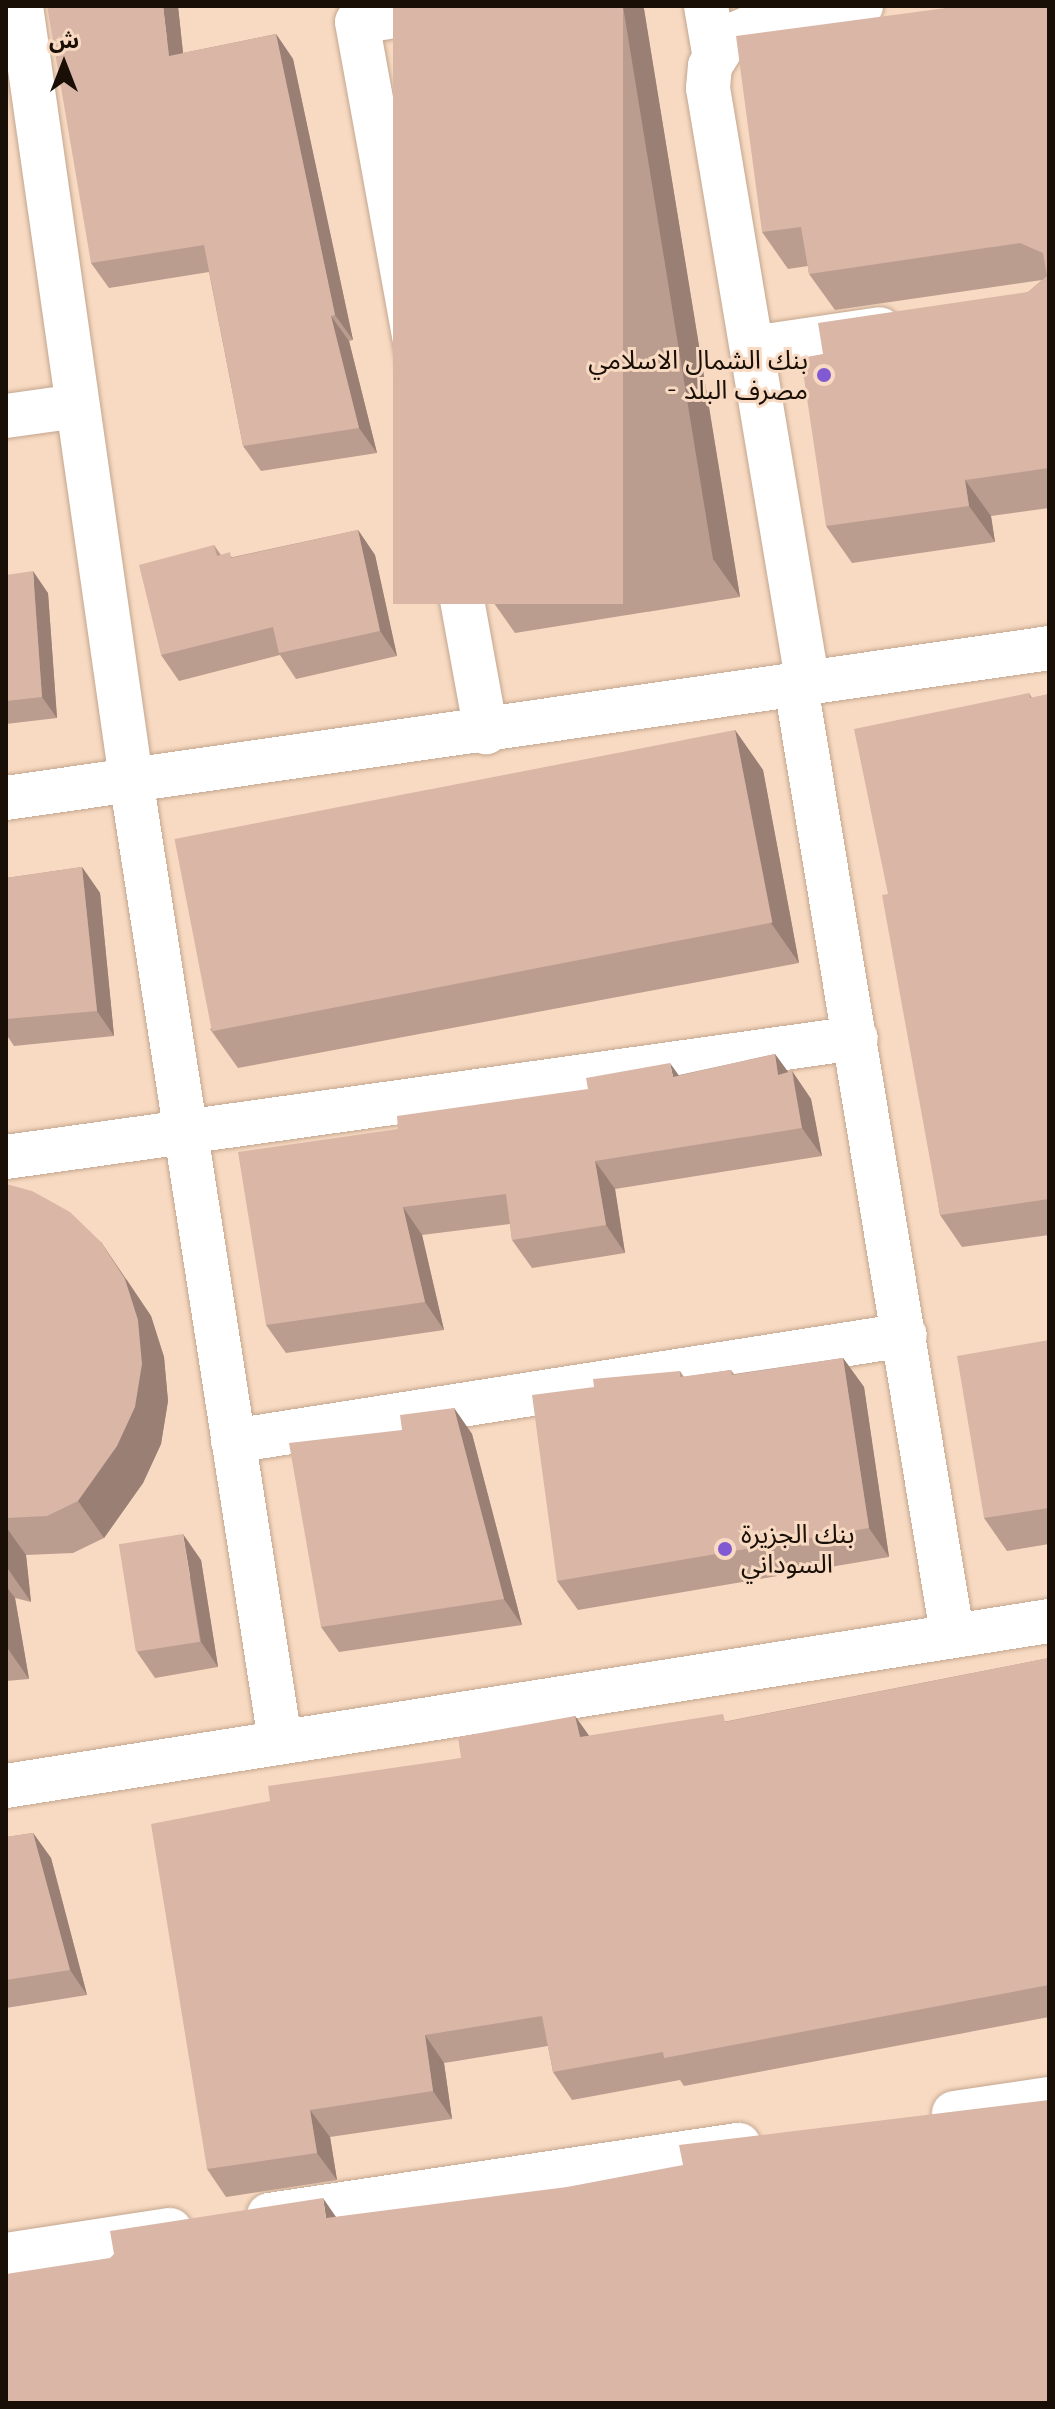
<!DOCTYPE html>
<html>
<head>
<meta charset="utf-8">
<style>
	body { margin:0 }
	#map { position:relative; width:1055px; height:2409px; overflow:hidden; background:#f8dac2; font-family:Quicksand,"Noto Sans Arabic",sans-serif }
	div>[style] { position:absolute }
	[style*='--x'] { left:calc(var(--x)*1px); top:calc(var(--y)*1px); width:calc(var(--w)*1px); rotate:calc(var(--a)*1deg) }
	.roads { filter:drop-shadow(0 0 2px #c3a68f) drop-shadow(0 0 2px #c3a68f) }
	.street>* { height:44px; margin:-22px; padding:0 22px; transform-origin:22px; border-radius:22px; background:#fff }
	.wall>* { inset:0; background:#bb9d8f }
	.shaded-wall>* { inset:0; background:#997f74 }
	.building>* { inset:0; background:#dab6a6; transform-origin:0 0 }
	.dots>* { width:22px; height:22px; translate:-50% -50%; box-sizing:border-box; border:4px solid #f8dac2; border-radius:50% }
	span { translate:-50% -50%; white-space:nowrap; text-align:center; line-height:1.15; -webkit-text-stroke:6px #f8dac2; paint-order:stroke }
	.poi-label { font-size:26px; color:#190f07 }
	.right { translate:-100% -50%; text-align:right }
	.left { translate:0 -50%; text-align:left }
	.frame { position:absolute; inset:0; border:8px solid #190f07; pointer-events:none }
	.north { position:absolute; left:24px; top:24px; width:80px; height:80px; -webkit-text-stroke:6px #f8dac2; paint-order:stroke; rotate:0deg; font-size:22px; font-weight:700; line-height:32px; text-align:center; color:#190f07 }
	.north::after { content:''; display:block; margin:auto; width:28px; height:36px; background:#190f07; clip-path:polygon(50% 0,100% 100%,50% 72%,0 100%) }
</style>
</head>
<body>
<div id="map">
	<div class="roads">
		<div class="street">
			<div style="--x:21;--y:6;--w:781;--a:81.9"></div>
			<div style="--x:131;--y:779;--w:972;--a:81.19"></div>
			<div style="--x:457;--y:6;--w:101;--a:170.9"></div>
			<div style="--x:357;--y:22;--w:722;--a:79.7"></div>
			<div style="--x:706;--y:6;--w:48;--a:80.3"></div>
			<div style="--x:752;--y:348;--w:129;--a:-8.4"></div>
			<div style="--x:6;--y:416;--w:72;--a:-8"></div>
			<div style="--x:808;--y:685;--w:605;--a:-99.51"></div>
			<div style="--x:708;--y:88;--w:22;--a:-85"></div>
			<div style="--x:710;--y:66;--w:34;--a:-58"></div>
			<div style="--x:728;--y:37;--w:25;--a:-23"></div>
			<div style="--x:751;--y:27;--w:112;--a:-10.8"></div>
			<div style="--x:796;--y:686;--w:960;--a:80.65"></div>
			<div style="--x:6;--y:798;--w:1054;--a:-8.18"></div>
			<div style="--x:6;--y:1157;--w:858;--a:-7.97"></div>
			<div style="--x:233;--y:1441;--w:680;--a:-8.96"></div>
			<div style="--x:6;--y:1786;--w:1056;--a:-8.99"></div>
			<div style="--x:954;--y:2113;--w:96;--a:-8.4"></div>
			<div style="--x:269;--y:2215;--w:475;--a:-8.5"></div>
			<div style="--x:6;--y:2255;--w:166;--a:-8.7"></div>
		</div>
	</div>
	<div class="wall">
		<div style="clip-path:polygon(178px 6px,183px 53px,276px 34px,293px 59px,353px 340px,349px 341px,377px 453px,261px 471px,243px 446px,209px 272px,109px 288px,91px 263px)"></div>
		<div style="clip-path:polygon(393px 6px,642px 6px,644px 9px,740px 597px,515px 633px,489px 596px)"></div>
		<div style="clip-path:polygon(1049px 6px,1049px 508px,991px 516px,995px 542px,852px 563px,826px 526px,823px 354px,1028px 292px,1042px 280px,835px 310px,809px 274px,808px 266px,788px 269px,762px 232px)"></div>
		<div style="clip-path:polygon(358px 530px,375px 555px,397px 656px,296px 679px,280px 655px,179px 681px,161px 655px,214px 545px,221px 555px,233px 557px)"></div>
		<div style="clip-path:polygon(6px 575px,48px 593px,57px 718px,6px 724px)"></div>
		<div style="clip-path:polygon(1029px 693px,1032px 698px,1049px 694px,1049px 1235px,962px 1247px,940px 1215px,888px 894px)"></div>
		<div style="clip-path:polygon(735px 730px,763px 770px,799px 963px,238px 1068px,210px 1029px)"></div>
		<div style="clip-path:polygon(82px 867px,100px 893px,114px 1036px,14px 1046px,6px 1034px,6px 878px)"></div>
		<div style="clip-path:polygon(775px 1054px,788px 1072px,792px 1071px,811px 1099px,822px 1156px,615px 1189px,625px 1253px,532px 1268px,512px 1240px,510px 1224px,422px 1235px,444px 1330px,286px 1353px,266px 1325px,398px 1129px,679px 1075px)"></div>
		<div style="clip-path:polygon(6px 1184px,127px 1280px,151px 1316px,164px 1357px,168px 1401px,161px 1444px,143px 1483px,104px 1538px,73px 1553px,26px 1555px,31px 1602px,15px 1598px,29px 1679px,6px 1681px)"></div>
		<div style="clip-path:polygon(1049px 1340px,1049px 1544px,1007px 1551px,984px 1518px)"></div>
		<div style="clip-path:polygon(843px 1358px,864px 1387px,889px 1557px,578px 1610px,557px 1581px,680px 1371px,684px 1377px,731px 1370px,734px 1374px)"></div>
		<div style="clip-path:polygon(454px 1408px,472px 1434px,522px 1625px,339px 1652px,321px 1627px,402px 1430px)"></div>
		<div style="clip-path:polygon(201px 1560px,218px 1667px,155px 1678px,137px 1652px)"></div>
		<div style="clip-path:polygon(1049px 1658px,1049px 2017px,684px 2086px,680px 2080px,572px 2100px,553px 2072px,548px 2046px,444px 2063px,452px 2119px,330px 2137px,337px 2180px,226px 2197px,207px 2169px,270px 1801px,461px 1758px,575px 1716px,589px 1736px,728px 1721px)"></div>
		<div style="clip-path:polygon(33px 1833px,51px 1858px,87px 1995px,6px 2008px,6px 1837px)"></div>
	</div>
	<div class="shaded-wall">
		<div style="clip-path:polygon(163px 6px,178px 6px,186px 81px,169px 56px)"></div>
		<div style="clip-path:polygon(623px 6px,642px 6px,644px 9px,740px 597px,713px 559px)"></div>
		<div style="clip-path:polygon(276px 34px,293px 59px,353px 340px,335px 315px)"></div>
		<div style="clip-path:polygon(331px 316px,349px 341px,377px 453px,359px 428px)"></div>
		<div style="clip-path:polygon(965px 480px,991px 516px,995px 542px,969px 506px)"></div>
		<div style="clip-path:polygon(358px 530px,375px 555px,397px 656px,380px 631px)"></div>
		<div style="clip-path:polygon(33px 571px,48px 593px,57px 718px,42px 697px)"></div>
		<div style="clip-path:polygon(735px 730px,763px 770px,799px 963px,771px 923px)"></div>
		<div style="clip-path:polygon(82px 867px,100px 893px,114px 1036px,97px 1011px)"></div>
		<div style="clip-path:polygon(775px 1054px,794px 1080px,792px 1071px,811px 1099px,822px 1156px,802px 1128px,778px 1075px)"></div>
		<div style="clip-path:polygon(670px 1063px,690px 1091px,673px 1077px)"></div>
		<div style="clip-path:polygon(595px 1161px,615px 1189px,625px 1253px,606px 1225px)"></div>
		<div style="clip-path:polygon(403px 1207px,422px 1235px,444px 1330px,425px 1302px)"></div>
		<div style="clip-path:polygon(101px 1242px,151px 1316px,164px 1357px,168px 1401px,161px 1444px,143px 1483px,104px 1538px,78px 1501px)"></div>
		<div style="clip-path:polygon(843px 1358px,864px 1387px,889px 1557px,869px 1528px)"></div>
		<div style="clip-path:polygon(454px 1408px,472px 1434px,522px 1625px,504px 1599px)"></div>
		<div style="clip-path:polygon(6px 1527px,26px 1555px,31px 1602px,6px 1566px)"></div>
		<div style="clip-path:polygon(183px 1534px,201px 1560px,218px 1667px,201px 1642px)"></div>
		<div style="clip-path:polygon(6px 1586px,15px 1598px,29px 1679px,6px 1646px)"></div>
		<div style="clip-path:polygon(575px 1716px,595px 1744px,580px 1737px)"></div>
		<div style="clip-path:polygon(33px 1833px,51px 1858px,87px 1995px,70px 1970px)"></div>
		<div style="clip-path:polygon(425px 2035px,444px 2063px,452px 2119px,433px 2091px)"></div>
		<div style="clip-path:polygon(310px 2110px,330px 2137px,337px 2180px,317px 2153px)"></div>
		<div style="clip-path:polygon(323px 2198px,345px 2230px,326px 2218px)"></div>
	</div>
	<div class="building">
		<div style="clip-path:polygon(47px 6px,163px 6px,169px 56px,276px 34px,335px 315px,331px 316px,359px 428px,243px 446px,204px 245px,91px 263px)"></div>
		<div style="left:393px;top:6px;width:230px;height:598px"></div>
		<div style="clip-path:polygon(961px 6px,1049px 6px,1049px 468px,965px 480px,969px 506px,826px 526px,801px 358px,823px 354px,818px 323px,1028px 292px,1047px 276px,1043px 253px,1020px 243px,809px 274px,801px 227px,762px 232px,736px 36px)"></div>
		<div style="clip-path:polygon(358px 530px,380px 631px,279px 653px,273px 627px,161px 655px,139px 565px,214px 545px,217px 556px,230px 552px,231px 558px)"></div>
		<div style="clip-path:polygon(33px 571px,42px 697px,6px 701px,6px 575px)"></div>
		<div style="clip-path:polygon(1029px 693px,1030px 698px,1049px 694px,1049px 1199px,940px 1215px,882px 895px,888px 894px,854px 729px)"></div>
		<div style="left:735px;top:730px;width:196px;height:571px;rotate:79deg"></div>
		<div style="clip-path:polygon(82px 867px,97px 1011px,6px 1019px,6px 878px)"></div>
		<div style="clip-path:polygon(775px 1054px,778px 1075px,792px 1071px,802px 1128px,595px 1161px,606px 1225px,512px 1240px,506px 1194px,403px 1207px,425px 1302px,266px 1325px,238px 1152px,398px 1129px,397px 1116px,588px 1089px,586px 1078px,670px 1063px,673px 1077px)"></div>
		<div style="clip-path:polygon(6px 1184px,32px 1191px,70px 1212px,101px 1242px,125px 1279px,138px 1320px,142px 1364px,135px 1407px,117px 1446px,78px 1501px,47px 1516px,6px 1518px)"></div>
		<div style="clip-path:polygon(1049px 1340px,1049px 1508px,984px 1518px,957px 1356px)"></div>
		<div style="clip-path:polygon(843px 1358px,869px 1528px,557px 1581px,532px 1395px,594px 1387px,593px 1379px,680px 1371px,680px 1377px,731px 1370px,732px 1375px)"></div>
		<div style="clip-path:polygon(454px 1408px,504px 1599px,321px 1627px,289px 1443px,402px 1430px,400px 1415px)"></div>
		<div style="left:183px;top:1534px;width:109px;height:65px;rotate:81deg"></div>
		<div style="clip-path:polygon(1049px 1658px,1049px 1985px,664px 2058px,663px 2052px,553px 2072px,542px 2016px,425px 2035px,433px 2091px,310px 2110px,317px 2153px,207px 2169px,151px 1824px,270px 1801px,268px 1786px,461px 1758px,458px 1737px,575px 1716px,580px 1737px,723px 1714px,725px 1722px)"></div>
		<div style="clip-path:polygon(33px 1833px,70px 1970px,6px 1980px,6px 1837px)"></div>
		<div style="clip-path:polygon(1049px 2100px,1049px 2403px,6px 2403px,6px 2274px,110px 2258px,114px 2254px,110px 2231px,323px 2198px,326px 2218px,567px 2187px,683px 2165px,679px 2145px)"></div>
	</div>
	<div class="dots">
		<div style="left:824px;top:375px;background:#8059d3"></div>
		<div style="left:725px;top:1549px;background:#8059d3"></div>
	</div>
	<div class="poi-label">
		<span class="right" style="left:808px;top:375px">بنك الشمال الاسلامي<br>- مصرف البلد</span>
		<span class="left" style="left:741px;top:1549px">بنك الجزيرة<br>السوداني</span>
	</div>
	<div class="frame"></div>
	<div class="north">ش</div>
</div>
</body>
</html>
